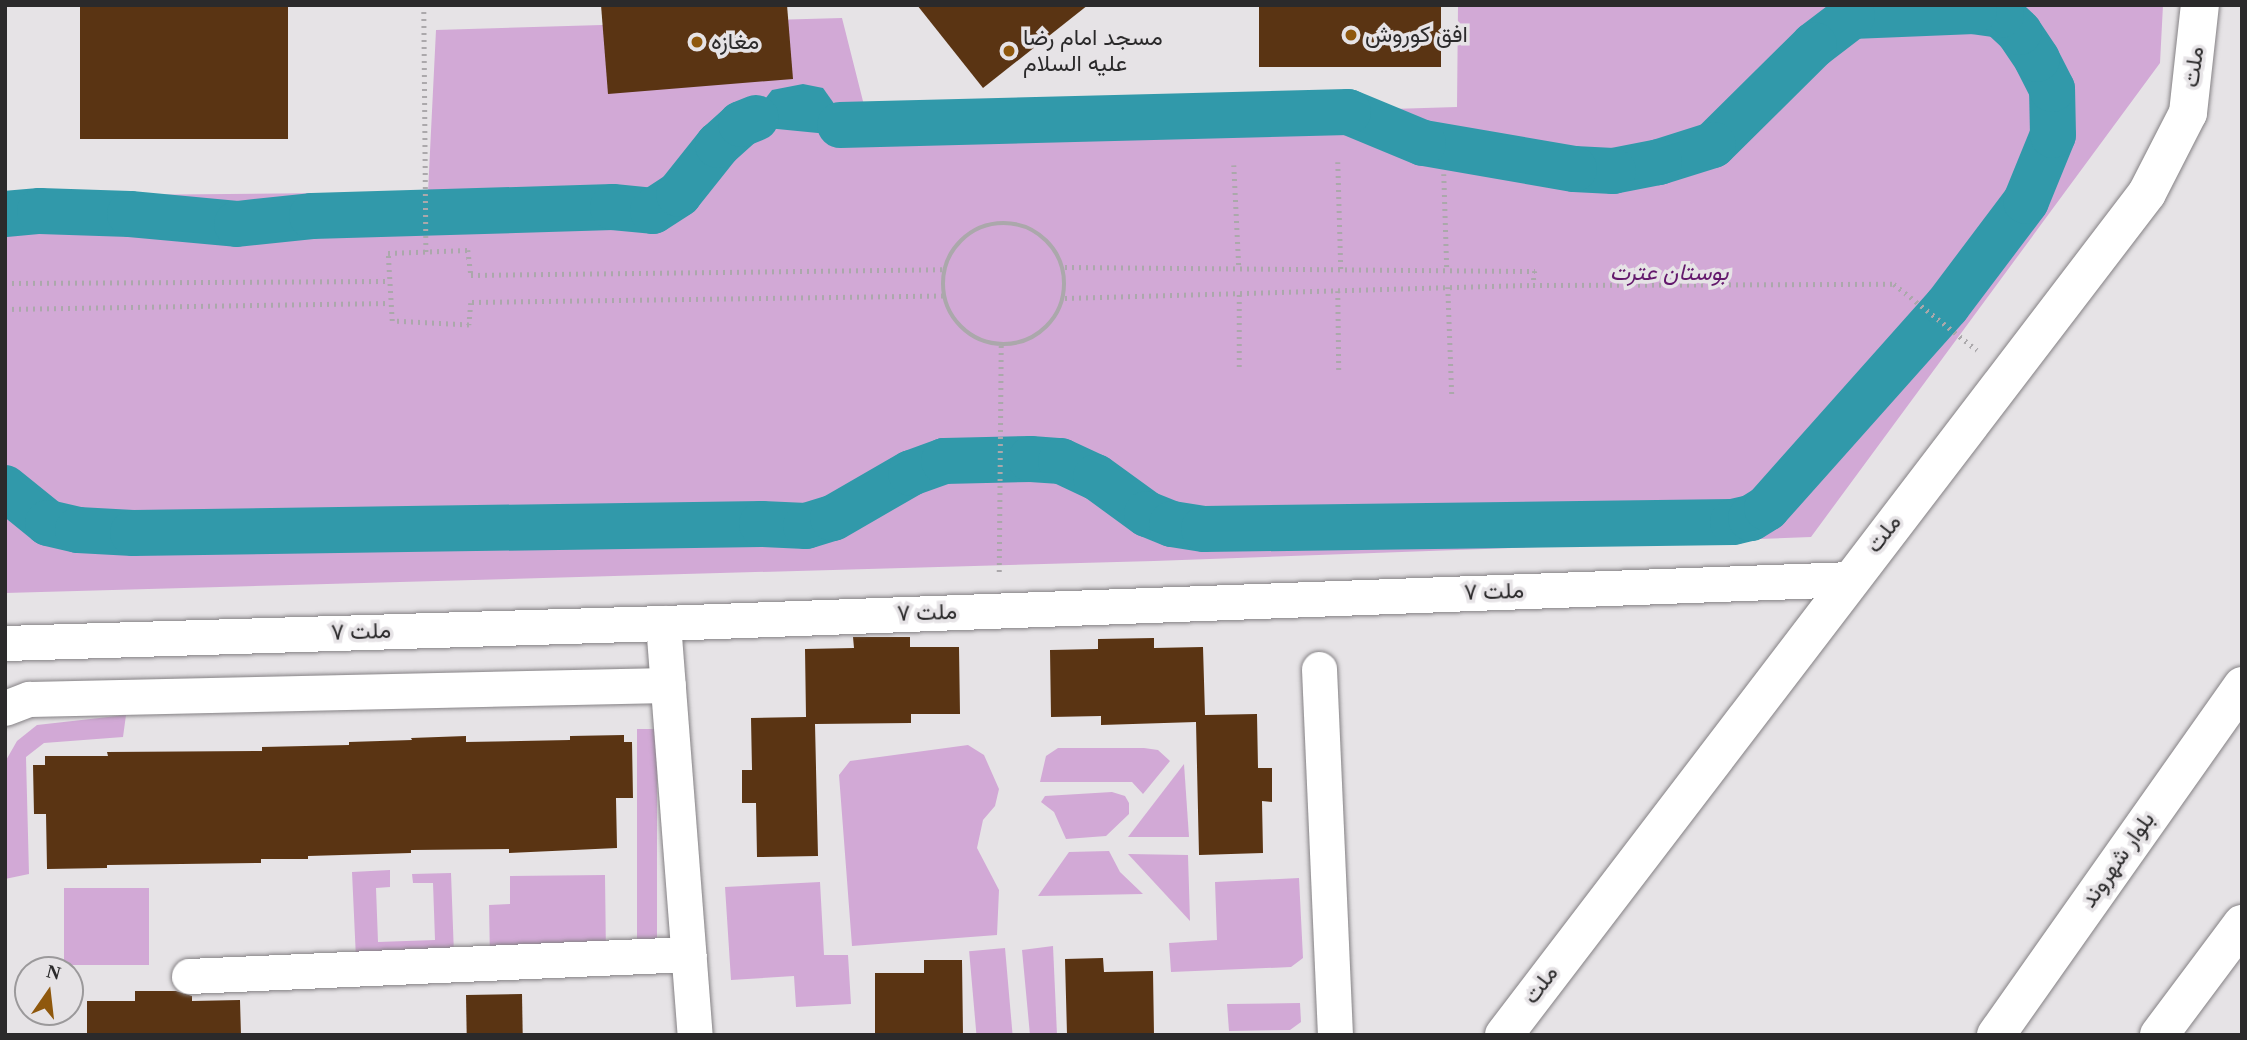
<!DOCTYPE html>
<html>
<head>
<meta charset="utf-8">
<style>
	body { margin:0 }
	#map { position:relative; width:2247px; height:1040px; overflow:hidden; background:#e6e3e6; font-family:"Times New Roman",Vazirmatn,serif }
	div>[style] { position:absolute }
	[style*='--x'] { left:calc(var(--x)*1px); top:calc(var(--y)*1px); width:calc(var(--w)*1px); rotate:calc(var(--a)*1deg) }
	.green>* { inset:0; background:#d2a9d6; transform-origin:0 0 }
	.water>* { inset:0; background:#3199aa }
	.canal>* { height:46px; margin:-23px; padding:0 23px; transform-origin:23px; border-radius:23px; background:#3199aa }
	.building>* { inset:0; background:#5a3413; transform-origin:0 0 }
	.path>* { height:4.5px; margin-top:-2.25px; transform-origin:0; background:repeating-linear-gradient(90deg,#aba8ab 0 2px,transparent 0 7px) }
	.path>.ring { margin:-2.25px; padding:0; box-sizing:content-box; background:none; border:4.5px solid #aba8ab; border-radius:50% }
	.roads { filter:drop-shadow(0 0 2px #848184) drop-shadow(0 0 2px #848184) }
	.street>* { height:35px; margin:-17.5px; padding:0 17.5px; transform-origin:17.5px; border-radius:17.5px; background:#fff }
	.secondary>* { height:38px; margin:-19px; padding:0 19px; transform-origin:19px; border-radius:19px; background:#fff }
	.dots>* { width:19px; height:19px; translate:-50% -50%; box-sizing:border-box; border:4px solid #e6e3e6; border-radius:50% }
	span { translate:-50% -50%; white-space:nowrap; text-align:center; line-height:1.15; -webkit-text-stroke:7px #e6e3e6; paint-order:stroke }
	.poi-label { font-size:23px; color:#2b2a2b }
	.left { translate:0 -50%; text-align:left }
	.street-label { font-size:23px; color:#2b2a2b }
	.park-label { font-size:23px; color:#63186c; font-style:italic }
	.frame { position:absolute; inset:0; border:7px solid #2b2a2b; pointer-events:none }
	.north { position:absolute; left:14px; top:956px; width:70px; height:70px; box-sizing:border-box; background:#e6e3e6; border:2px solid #9b999b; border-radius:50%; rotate:14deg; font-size:19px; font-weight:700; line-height:28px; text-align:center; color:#2b2a2b }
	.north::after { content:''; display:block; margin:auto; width:24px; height:32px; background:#8f580d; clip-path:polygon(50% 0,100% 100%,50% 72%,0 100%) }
</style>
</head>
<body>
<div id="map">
	<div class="green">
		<div style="clip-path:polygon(1458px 5px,2163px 5px,2160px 63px,1811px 537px,1154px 561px,5px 593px,5px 196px,428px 192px,436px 30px,842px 18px,869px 125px,1457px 107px)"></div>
		<div style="clip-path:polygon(126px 715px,123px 737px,44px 743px,26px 757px,29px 874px,5px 879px,5px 762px,17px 741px,37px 725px)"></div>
		<div style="left:637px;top:729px;width:20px;height:213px"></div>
		<div style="clip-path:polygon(968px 745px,984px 755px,999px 789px,995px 806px,983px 820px,977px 848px,999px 890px,997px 935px,852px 946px,839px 775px,850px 761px)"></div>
		<div style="clip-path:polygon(1058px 748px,1144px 748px,1158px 750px,1170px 761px,1143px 794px,1132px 782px,1040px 782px,1046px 756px)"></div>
		<div style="clip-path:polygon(1184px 764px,1189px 837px,1128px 837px)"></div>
		<div style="clip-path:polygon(1112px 792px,1125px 796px,1129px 803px,1129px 814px,1106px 836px,1066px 839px,1054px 812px,1041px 802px,1045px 796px)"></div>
		<div style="clip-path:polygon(1109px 851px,1120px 872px,1143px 894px,1038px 896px,1069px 852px)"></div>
		<div style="clip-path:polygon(1128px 854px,1188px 855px,1190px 921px)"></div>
		<div style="clip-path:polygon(390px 870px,390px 887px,376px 888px,378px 942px,435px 940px,433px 883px,413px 883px,412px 874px,451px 873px,454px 955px,356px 959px,352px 872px)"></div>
		<div style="clip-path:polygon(605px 875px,606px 957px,490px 959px,489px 905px,510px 904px,510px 876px)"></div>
		<div style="clip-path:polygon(1299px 878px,1303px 958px,1291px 967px,1171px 972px,1169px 943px,1217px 940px,1215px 882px)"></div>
		<div style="clip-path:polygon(820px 882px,824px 955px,848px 955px,851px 1004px,796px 1007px,794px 976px,731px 980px,725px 887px)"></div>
		<div style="left:64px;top:888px;width:85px;height:77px"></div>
		<div style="clip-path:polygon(1053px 946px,1057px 1035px,1030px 1035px,1022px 950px)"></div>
		<div style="left:1005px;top:948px;width:87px;height:36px;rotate:85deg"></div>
		<div style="clip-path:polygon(1300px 1003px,1301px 1022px,1290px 1030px,1229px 1031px,1227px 1004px)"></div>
	</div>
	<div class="water">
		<div style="clip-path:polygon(803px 84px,823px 88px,835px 105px,840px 125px,838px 135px,756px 127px,756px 118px,762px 103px,772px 90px)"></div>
	</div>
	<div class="canal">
		<div style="--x:5;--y:214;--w:35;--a:-5"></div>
		<div style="--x:40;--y:211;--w:90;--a:1.9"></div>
		<div style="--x:130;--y:214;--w:107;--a:5.3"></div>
		<div style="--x:237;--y:224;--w:75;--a:-6.1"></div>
		<div style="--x:312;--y:216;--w:301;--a:-1.7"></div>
		<div style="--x:613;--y:207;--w:40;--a:5.7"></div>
		<div style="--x:653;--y:211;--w:31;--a:-33"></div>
		<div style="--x:679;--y:194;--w:63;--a:-51.5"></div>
		<div style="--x:718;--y:145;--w:31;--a:-42"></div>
		<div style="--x:741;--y:124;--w:16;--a:-22"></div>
		<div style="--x:5;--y:488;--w:55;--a:39.1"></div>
		<div style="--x:48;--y:523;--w:31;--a:13"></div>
		<div style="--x:78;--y:530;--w:55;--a:3.1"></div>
		<div style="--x:133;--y:533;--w:629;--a:-0.82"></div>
		<div style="--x:762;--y:524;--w:44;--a:2.6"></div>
		<div style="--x:806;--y:526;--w:28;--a:-17"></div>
		<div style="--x:833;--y:518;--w:90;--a:-30"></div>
		<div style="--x:911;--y:473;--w:35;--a:-20"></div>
		<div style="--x:944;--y:461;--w:87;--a:-1.3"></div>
		<div style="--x:1031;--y:459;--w:30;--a:4"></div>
		<div style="--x:1061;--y:461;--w:38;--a:25"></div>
		<div style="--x:1096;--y:477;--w:63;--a:36"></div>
		<div style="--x:1147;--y:514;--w:27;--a:22"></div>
		<div style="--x:1172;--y:524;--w:32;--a:9"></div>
		<div style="--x:1204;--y:529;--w:529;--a:-0.76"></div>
		<div style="--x:1733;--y:522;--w:18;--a:-13"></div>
		<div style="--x:1751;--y:518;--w:19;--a:-32"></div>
		<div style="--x:1767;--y:508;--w:271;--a:-48.3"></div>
		<div style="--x:1947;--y:306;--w:131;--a:-53"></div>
		<div style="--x:2026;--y:201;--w:71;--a:-67.8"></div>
		<div style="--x:2053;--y:135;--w:46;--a:-91.2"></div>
		<div style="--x:2052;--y:89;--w:34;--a:-117"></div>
		<div style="--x:2037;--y:59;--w:32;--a:-124"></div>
		<div style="--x:2019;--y:32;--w:25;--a:-137"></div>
		<div style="--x:2001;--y:15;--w:27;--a:-172"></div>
		<div style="--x:1974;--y:11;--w:122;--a:177.7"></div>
		<div style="--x:1852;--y:16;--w:48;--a:142.7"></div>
		<div style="--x:1814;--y:45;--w:142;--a:135.3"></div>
		<div style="--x:1713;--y:145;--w:57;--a:162.5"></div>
		<div style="--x:1659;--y:162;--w:47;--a:168.9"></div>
		<div style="--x:1613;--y:171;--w:39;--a:-177"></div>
		<div style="--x:1574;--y:169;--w:153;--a:-170.2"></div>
		<div style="--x:1423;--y:143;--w:81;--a:-157.5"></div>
		<div style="--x:1348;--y:112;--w:508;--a:178.53"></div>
	</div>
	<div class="building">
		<div style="left:80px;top:5px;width:208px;height:134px"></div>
		<div style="clip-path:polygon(601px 5px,787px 5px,793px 79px,608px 94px)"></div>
		<div style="clip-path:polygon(917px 5px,1088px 5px,983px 88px)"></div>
		<div style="left:1259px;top:5px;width:182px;height:62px"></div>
		<div style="clip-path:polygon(853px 637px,910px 637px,910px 647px,959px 647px,960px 714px,911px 714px,911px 723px,815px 724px,818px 856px,757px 857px,756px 803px,742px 803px,742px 770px,752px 770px,751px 718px,806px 717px,805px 649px,854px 648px)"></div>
		<div style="clip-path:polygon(1154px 638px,1154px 648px,1203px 647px,1205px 715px,1257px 714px,1258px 768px,1272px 768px,1272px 802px,1262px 801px,1263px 853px,1199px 855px,1196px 722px,1101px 725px,1101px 716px,1051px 717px,1050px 650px,1098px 649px,1098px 639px)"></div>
		<div style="clip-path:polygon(624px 735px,624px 742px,632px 742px,633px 798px,616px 798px,617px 848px,509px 853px,509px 849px,411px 850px,411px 853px,308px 856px,308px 859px,261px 859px,261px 863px,107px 865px,107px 868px,47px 869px,46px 814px,34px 814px,33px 765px,45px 765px,45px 756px,108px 756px,107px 752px,262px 751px,262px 747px,349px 745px,349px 742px,412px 740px,411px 738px,466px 736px,466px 742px,570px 740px,570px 736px)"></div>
		<div style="clip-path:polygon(1103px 958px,1104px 972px,1153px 971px,1154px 1035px,1067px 1035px,1065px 959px)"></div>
		<div style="clip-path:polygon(924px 960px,962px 960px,963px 1035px,875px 1035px,875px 973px,924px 973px)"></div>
		<div style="clip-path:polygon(135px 991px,176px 991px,192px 996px,192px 1001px,240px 1000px,241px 1035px,87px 1035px,87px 1001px,135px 1001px)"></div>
		<div style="left:522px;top:994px;width:41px;height:56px;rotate:89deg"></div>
	</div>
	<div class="path">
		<div style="--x:424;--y:5;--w:247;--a:89.5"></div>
		<div style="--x:1338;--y:162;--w:107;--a:88.4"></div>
		<div style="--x:1234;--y:165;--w:104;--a:87.2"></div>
		<div style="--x:1444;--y:174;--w:96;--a:88.2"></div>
		<div class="ring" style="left:943px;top:223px;width:117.5px;height:117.5px"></div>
		<div style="--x:1065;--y:267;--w:470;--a:0.5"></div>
		<div style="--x:1535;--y:271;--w:14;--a:98"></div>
		<div style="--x:1533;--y:285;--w:361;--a:-0.2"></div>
		<div style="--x:1894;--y:284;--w:106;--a:38.5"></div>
		<div style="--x:5;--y:283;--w:384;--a:-0.3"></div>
		<div style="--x:1448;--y:287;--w:107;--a:87.9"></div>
		<div style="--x:1338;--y:291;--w:79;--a:89.3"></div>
		<div style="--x:943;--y:296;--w:472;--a:179.2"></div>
		<div style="--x:471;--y:303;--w:22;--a:95"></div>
		<div style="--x:469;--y:325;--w:77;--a:-177"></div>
		<div style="--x:392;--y:321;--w:68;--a:-93.4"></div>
		<div style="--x:388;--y:253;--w:80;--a:-2.1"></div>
		<div style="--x:468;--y:250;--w:25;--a:83"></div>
		<div style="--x:471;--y:275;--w:472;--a:-0.7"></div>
		<div style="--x:1065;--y:298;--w:468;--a:-1.6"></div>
		<div style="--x:5;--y:309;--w:385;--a:-0.9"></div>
		<div style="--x:1239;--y:367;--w:74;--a:-90"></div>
		<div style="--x:999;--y:572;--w:227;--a:-89.5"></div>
	</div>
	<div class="roads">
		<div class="street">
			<div style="--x:663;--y:623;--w:413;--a:85.6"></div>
			<div style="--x:5;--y:643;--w:658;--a:-1.74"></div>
			<div style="--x:663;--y:623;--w:1187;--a:-2.12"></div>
			<div style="--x:1319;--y:669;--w:366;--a:87.5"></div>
			<div style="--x:5;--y:708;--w:26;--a:-21"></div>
			<div style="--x:29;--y:699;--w:639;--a:-1.26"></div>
			<div style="--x:189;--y:976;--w:500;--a:-2.52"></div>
		</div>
		<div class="secondary">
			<div style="--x:1504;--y:1035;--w:1059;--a:-52.63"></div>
			<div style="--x:2147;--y:193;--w:90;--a:-62.9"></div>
			<div style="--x:2188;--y:113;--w:109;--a:-83.7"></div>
			<div style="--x:1996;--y:1035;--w:427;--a:-54.8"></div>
			<div style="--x:2159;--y:1035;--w:139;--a:-53.2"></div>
		</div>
	</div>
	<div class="dots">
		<div style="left:1351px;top:35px;background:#8f580d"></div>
		<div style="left:697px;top:42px;background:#8f580d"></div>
		<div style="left:1009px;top:51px;background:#8f580d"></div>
	</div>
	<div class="poi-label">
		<span class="left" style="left:1365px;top:35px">افق کوروش</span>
		<span class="left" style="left:1023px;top:51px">مسجد امام رضا<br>علیه السلام</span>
		<span class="left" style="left:711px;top:42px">مغازه</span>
	</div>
	<div class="street-label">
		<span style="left:2194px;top:67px;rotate:-82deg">ملت</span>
		<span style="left:1884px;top:534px;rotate:-52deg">ملت</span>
		<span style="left:1494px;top:592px;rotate:-2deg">ملت ۷</span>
		<span style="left:927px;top:613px;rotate:-2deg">ملت ۷</span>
		<span style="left:361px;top:632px;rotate:-2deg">ملت ۷</span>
		<span style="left:2118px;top:860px;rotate:-55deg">بلوار شهروند</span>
		<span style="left:1541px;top:985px;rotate:-53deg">ملت</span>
	</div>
	<div class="park-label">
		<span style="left:1669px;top:273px">بوستان عترت</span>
	</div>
	<div class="frame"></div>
	<div class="north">N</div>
</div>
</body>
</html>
